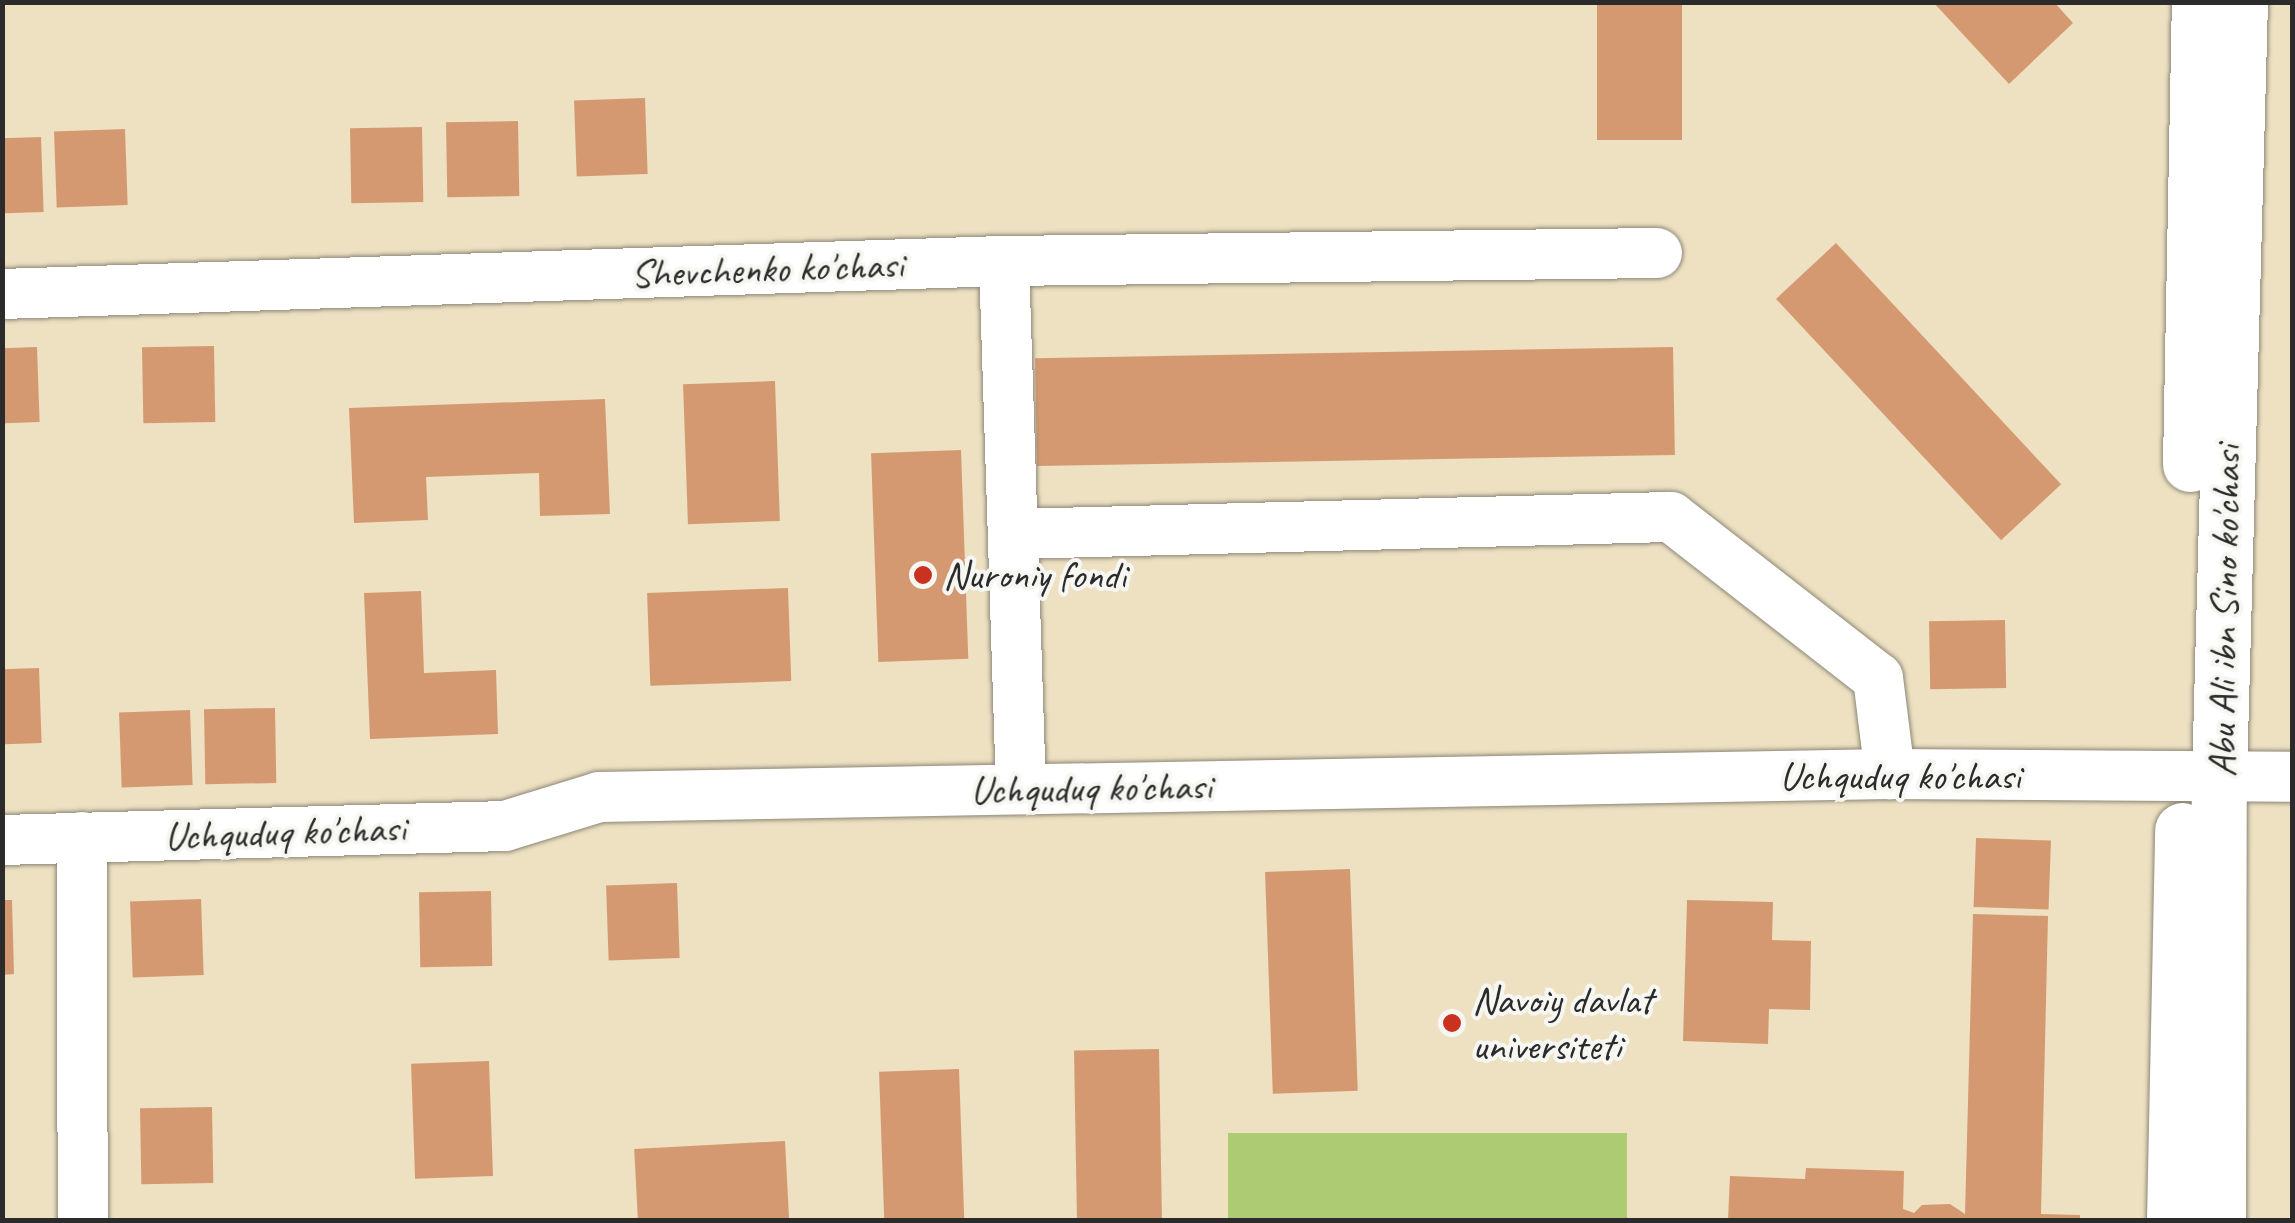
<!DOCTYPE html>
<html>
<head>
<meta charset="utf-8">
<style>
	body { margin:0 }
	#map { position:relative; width:2295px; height:1223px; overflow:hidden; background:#ede1c2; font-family:Caveat,sans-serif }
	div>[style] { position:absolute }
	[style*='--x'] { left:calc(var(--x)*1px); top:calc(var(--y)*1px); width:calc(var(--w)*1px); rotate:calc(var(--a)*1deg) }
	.green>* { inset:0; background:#adcb72; transform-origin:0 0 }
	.building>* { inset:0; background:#d59971; transform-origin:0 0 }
	.roads { filter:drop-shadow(0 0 2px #8c8676) drop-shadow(0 0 2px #8c8676) }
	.minor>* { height:50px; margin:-25px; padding:0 25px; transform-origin:25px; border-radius:25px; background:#fff }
	.tertiary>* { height:55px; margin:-27.5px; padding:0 27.5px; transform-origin:27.5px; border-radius:27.5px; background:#fff }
	.dots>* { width:28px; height:28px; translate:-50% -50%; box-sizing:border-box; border:5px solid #f6f6f2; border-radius:50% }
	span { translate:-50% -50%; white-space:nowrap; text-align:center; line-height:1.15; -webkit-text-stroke:8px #f6f6f2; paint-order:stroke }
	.street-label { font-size:40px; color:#2b2b2b }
	.poi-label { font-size:40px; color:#2b2b2b }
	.left { translate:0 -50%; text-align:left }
	.frame { position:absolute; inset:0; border:5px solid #2b2b2b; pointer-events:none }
</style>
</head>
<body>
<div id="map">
	<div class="green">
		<div style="left:1228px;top:1133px;width:399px;height:87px"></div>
	</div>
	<div class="building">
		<div style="left:1597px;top:2px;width:85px;height:138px"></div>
		<div style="clip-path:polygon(1933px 2px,2054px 2px,2073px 23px,2009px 84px)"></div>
		<div style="left:645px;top:98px;width:76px;height:71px;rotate:88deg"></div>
		<div style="left:518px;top:121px;width:75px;height:72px;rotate:89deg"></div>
		<div style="left:422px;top:127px;width:75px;height:72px;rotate:89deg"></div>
		<div style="left:125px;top:129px;width:76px;height:71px;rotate:88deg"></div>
		<div style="left:41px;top:137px;width:75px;height:39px;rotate:88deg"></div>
		<div style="left:1836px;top:243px;width:330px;height:82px;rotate:47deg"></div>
		<div style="left:214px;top:346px;width:76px;height:72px;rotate:89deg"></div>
		<div style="left:37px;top:347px;width:75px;height:35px;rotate:88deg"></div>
		<div style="left:1673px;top:347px;width:108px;height:638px;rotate:89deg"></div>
		<div style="left:775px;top:381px;width:140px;height:92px;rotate:88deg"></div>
		<div style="clip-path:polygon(605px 399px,610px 514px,540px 516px,539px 473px,426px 477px,428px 520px,354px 523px,349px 408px)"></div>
		<div style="left:961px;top:450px;width:209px;height:90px;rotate:88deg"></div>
		<div style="left:788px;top:588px;width:93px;height:141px;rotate:88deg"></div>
		<div style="clip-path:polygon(421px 591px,424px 673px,496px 670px,498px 734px,370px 739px,364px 593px)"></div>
		<div style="left:2005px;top:620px;width:68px;height:76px;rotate:89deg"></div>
		<div style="left:39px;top:668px;width:75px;height:37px;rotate:88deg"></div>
		<div style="left:275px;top:708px;width:75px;height:71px;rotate:89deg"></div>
		<div style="left:190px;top:710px;width:75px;height:71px;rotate:88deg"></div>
		<div style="left:1976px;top:838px;width:75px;height:69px;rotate:2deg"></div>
		<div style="left:1350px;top:869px;width:222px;height:85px;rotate:88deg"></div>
		<div style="left:677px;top:883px;width:75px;height:71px;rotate:88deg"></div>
		<div style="left:491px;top:891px;width:75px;height:72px;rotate:89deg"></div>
		<div style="left:201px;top:899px;width:76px;height:71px;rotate:88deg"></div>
		<div style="clip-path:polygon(2px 900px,12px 900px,14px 974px,2px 975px)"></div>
		<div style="clip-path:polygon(1687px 900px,1773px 902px,1772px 940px,1811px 941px,1810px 1010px,1769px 1009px,1768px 1044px,1683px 1041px)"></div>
		<div style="clip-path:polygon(1973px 914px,2048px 916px,2041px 1214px,2080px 1215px,2080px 1220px,1728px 1220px,1730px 1176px,1805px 1179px,1806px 1168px,1904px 1171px,1903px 1209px,1914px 1213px,1922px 1205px,1950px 1204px,1965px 1214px)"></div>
		<div style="left:1159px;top:1049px;width:171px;height:85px;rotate:89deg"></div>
		<div style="left:489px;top:1061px;width:115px;height:78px;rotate:88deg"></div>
		<div style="left:959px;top:1069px;width:151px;height:80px;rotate:88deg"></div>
		<div style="left:212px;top:1107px;width:76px;height:72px;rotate:89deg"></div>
		<div style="left:785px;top:1141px;width:79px;height:151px;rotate:87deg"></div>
	</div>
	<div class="roads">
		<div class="minor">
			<div style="--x:1004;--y:261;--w:653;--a:-0.7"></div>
			<div style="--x:2;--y:294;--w:1003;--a:-1.89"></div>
			<div style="--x:1004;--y:261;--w:528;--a:88.16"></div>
			<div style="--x:1016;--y:534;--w:655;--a:-1.49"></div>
			<div style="--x:1671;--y:517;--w:262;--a:37.9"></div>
			<div style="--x:1878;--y:678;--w:97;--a:82.9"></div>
			<div style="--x:82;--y:837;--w:383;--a:89.9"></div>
			<div style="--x:2;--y:840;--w:503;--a:-1.59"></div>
			<div style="--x:505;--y:826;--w:98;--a:-17.1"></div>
			<div style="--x:599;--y:797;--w:1291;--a:-1.02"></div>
			<div style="--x:1890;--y:774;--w:402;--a:0.4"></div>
		</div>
		<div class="tertiary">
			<div style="--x:2190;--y:464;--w:462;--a:-88.9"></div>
			<div style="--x:2174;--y:1220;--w:390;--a:-88.8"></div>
			<div style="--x:2218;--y:1220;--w:443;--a:-89.9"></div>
			<div style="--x:2219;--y:777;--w:775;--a:-88.45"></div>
		</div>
	</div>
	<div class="dots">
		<div style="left:923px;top:575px;background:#c8321e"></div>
		<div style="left:1452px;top:1023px;background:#c8321e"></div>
	</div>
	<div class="street-label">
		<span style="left:767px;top:269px;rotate:-2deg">Shevchenko ko'chasi</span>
		<span style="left:2224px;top:611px;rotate:-89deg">Abu Ali ibn Sino ko'chasi</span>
		<span style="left:1900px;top:776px">Uchquduq ko'chasi</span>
		<span style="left:1091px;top:788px;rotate:-1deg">Uchquduq ko'chasi</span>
		<span style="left:285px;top:832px;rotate:-2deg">Uchquduq ko'chasi</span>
	</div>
	<div class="poi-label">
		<span class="left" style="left:943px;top:575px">Nuroniy fondi</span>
		<span class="left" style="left:1472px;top:1023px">Navoiy davlat<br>universiteti</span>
	</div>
	<div class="frame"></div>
</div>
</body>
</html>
